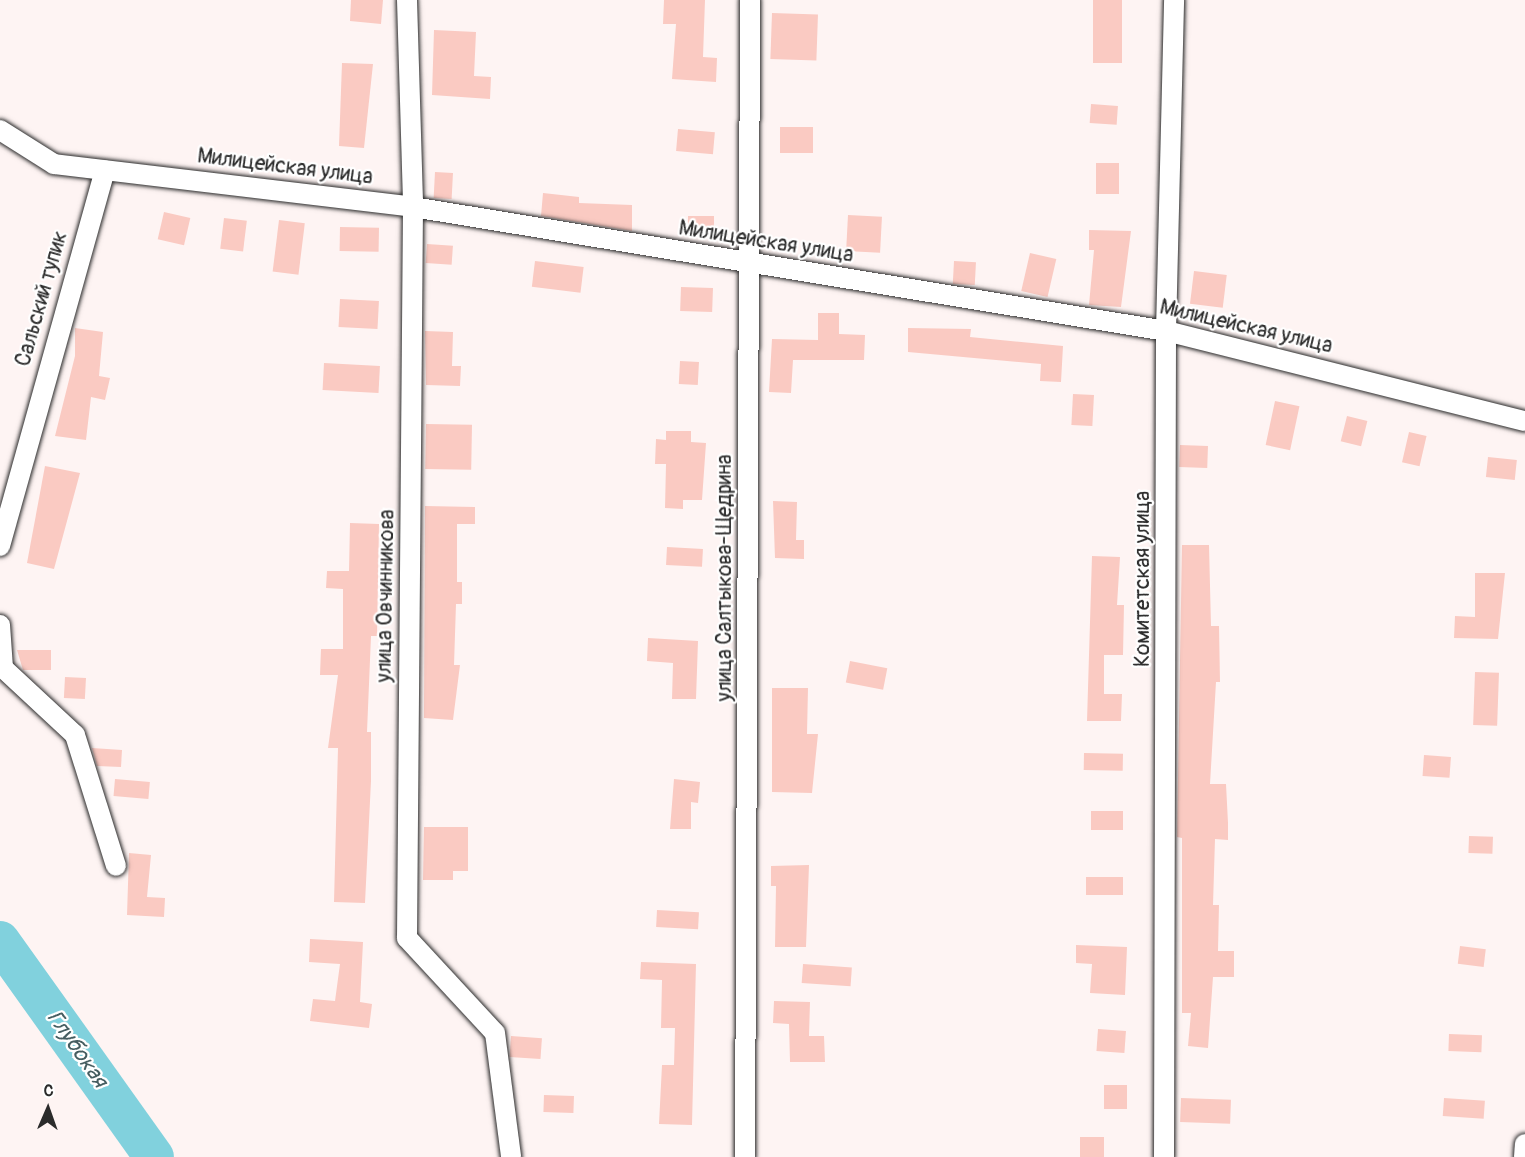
<!DOCTYPE html>
<html>
<head>
<meta charset="utf-8">
<style>
	body { margin:0 }
	#map { position:relative; width:1525px; height:1157px; overflow:hidden; background:#fef4f3; font-family:Pangolin,sans-serif }
	div>[style] { position:absolute }
	[style*='--x'] { left:calc(var(--x)*1px); top:calc(var(--y)*1px); width:calc(var(--w)*1px); rotate:calc(var(--a)*1deg) }
	.river>* { height:40px; margin:-20px; padding:0 20px; transform-origin:20px; border-radius:20px; background:#81d1dd }
	.building>* { inset:0; background:#facac2; transform-origin:0 0 }
	.roads { filter:drop-shadow(0 0 2px #2b2b2b) drop-shadow(0 0 2px #2b2b2b) }
	.minor>* { height:20px; margin:-10px; padding:0 10px; transform-origin:10px; border-radius:10px; background:#fff }
	span { translate:-50% -50%; white-space:nowrap; text-align:center; line-height:1.15; -webkit-text-stroke:4.5px #fff; paint-order:stroke }
	.street-label { font-size:21px; color:#2b2b2b }
	.water-label { font-size:22px; color:#455d60; font-style:italic }
	.north { position:absolute; left:18px; top:1079px; width:60px; height:60px; -webkit-text-stroke:4px #fff; paint-order:stroke; rotate:2deg; font-size:16px; font-weight:700; line-height:24px; text-align:center; color:#2b2b2b }
	.north::after { content:''; display:block; margin:auto; width:21px; height:27px; background:#2b2b2b; clip-path:polygon(50% 0,100% 100%,50% 72%,0 100%) }
</style>
</head>
<body>
<div id="map">
	<div class="river">
		<div style="--x:0;--y:941;--w:265;--a:54.5"></div>
	</div>
	<div class="building">
		<div style="clip-path:polygon(351px 0,383px 0,381px 24px,350px 21px)"></div>
		<div style="clip-path:polygon(664px 0,705px 0,703px 57px,717px 58px,716px 82px,672px 79px,676px 24px,663px 24px)"></div>
		<div style="left:1093px;top:0;width:29px;height:63px"></div>
		<div style="left:772px;top:13px;width:46px;height:46px;rotate:2deg"></div>
		<div style="clip-path:polygon(434px 30px,476px 32px,474px 76px,491px 77px,490px 99px,432px 95px)"></div>
		<div style="clip-path:polygon(342px 63px,373px 64px,364px 148px,339px 146px)"></div>
		<div style="left:1091px;top:104px;width:27px;height:19px;rotate:4deg"></div>
		<div style="left:780px;top:127px;width:33px;height:26px"></div>
		<div style="left:678px;top:129px;width:37px;height:22px;rotate:5deg"></div>
		<div style="left:1096px;top:163px;width:23px;height:31px"></div>
		<div style="left:435px;top:172px;width:18px;height:26px;rotate:3deg"></div>
		<div style="clip-path:polygon(543px 193px,579px 197px,579px 203px,632px 205px,632px 231px,541px 216px)"></div>
		<div style="left:164px;top:212px;width:27px;height:28px;rotate:13deg"></div>
		<div style="left:848px;top:215px;width:34px;height:36px;rotate:3deg"></div>
		<div style="left:688px;top:216px;width:26px;height:19px"></div>
		<div style="left:224px;top:218px;width:23px;height:31px;rotate:7deg"></div>
		<div style="left:279px;top:220px;width:26px;height:52px;rotate:7deg"></div>
		<div style="left:340px;top:227px;width:39px;height:24px;rotate:1deg"></div>
		<div style="clip-path:polygon(1089px 230px,1131px 231px,1121px 307px,1089px 305px,1094px 250px,1089px 250px)"></div>
		<div style="left:427px;top:244px;width:26px;height:19px;rotate:4deg"></div>
		<div style="left:1030px;top:253px;width:27px;height:39px;rotate:13deg"></div>
		<div style="left:535px;top:261px;width:49px;height:26px;rotate:7deg"></div>
		<div style="left:954px;top:261px;width:22px;height:23px;rotate:3deg"></div>
		<div style="left:1194px;top:271px;width:33px;height:33px;rotate:7deg"></div>
		<div style="left:681px;top:287px;width:32px;height:24px;rotate:2deg"></div>
		<div style="left:340px;top:299px;width:39px;height:28px;rotate:3deg"></div>
		<div style="clip-path:polygon(818px 313px,839px 313px,839px 334px,865px 335px,864px 360px,793px 360px,791px 393px,769px 392px,772px 339px,818px 340px)"></div>
		<div style="clip-path:polygon(75px 328px,103px 332px,99px 376px,110px 378px,105px 400px,91px 397px,86px 440px,55px 436px,75px 356px)"></div>
		<div style="clip-path:polygon(908px 328px,971px 329px,970px 337px,1063px 346px,1061px 382px,1040px 381px,1041px 364px,908px 352px)"></div>
		<div style="clip-path:polygon(425px 331px,453px 332px,452px 366px,461px 366px,460px 386px,426px 385px)"></div>
		<div style="left:680px;top:361px;width:19px;height:23px;rotate:3deg"></div>
		<div style="left:324px;top:363px;width:56px;height:27px;rotate:3deg"></div>
		<div style="left:1073px;top:394px;width:21px;height:31px;rotate:3deg"></div>
		<div style="left:1275px;top:401px;width:25px;height:45px;rotate:12deg"></div>
		<div style="left:1347px;top:416px;width:21px;height:26px;rotate:14deg"></div>
		<div style="left:426px;top:424px;width:46px;height:45px;rotate:1deg"></div>
		<div style="clip-path:polygon(666px 431px,691px 431px,691px 442px,706px 443px,702px 500px,683px 500px,683px 509px,665px 508px,666px 464px,655px 464px,656px 439px,666px 440px)"></div>
		<div style="left:1409px;top:432px;width:18px;height:31px;rotate:13deg"></div>
		<div style="left:1180px;top:445px;width:28px;height:22px;rotate:2deg"></div>
		<div style="left:1488px;top:457px;width:29px;height:20px;rotate:6deg"></div>
		<div style="clip-path:polygon(45px 466px,80px 473px,54px 569px,27px 563px)"></div>
		<div style="clip-path:polygon(773px 501px,797px 502px,796px 540px,804px 540px,804px 559px,775px 558px)"></div>
		<div style="clip-path:polygon(425px 506px,475px 507px,475px 524px,457px 524px,457px 582px,462px 582px,462px 604px,456px 604px,454px 665px,460px 665px,453px 720px,424px 718px)"></div>
		<div style="clip-path:polygon(350px 523px,379px 524px,377px 636px,371px 636px,367px 732px,371px 732px,371px 781px,365px 903px,334px 902px,338px 748px,328px 748px,338px 675px,320px 675px,321px 649px,343px 649px,343px 589px,326px 588px,327px 571px,349px 571px)"></div>
		<div style="clip-path:polygon(1182px 545px,1209px 545px,1211px 626px,1219px 626px,1220px 682px,1216px 682px,1210px 784px,1226px 784px,1228px 823px,1228px 840px,1215px 839px,1213px 905px,1219px 905px,1218px 951px,1234px 951px,1234px 977px,1213px 977px,1208px 1048px,1188px 1046px,1191px 1013px,1182px 1013px,1182px 838px,1177px 837px)"></div>
		<div style="left:667px;top:547px;width:36px;height:18px;rotate:3deg"></div>
		<div style="clip-path:polygon(1092px 556px,1120px 557px,1117px 605px,1124px 605px,1123px 655px,1104px 655px,1104px 694px,1122px 694px,1121px 721px,1087px 721px)"></div>
		<div style="clip-path:polygon(1475px 573px,1505px 573px,1498px 639px,1454px 638px,1455px 616px,1475px 617px)"></div>
		<div style="clip-path:polygon(648px 638px,698px 641px,696px 699px,672px 699px,673px 663px,647px 661px)"></div>
		<div style="clip-path:polygon(17px 650px,51px 650px,51px 670px,23px 670px)"></div>
		<div style="left:850px;top:661px;width:38px;height:22px;rotate:11deg"></div>
		<div style="left:1475px;top:672px;width:24px;height:53px;rotate:2deg"></div>
		<div style="left:65px;top:677px;width:21px;height:21px;rotate:3deg"></div>
		<div style="clip-path:polygon(772px 688px,808px 688px,807px 734px,818px 734px,812px 793px,772px 792px)"></div>
		<div style="clip-path:polygon(92px 748px,122px 750px,121px 767px,97px 766px)"></div>
		<div style="left:1084px;top:753px;width:39px;height:17px;rotate:1deg"></div>
		<div style="left:1424px;top:755px;width:27px;height:21px;rotate:4deg"></div>
		<div style="left:115px;top:779px;width:35px;height:17px;rotate:5deg"></div>
		<div style="clip-path:polygon(674px 779px,700px 782px,698px 803px,691px 802px,691px 829px,670px 829px)"></div>
		<div style="left:1091px;top:811px;width:32px;height:19px"></div>
		<div style="clip-path:polygon(424px 827px,468px 827px,468px 871px,453px 871px,453px 880px,423px 880px)"></div>
		<div style="left:1469px;top:836px;width:24px;height:17px;rotate:2deg"></div>
		<div style="clip-path:polygon(129px 853px,151px 855px,147px 897px,165px 898px,164px 917px,127px 915px)"></div>
		<div style="clip-path:polygon(809px 865px,806px 947px,775px 947px,776px 886px,771px 886px,771px 866px)"></div>
		<div style="left:1086px;top:877px;width:37px;height:18px"></div>
		<div style="left:657px;top:910px;width:42px;height:17px;rotate:3deg"></div>
		<div style="clip-path:polygon(310px 939px,363px 942px,360px 1002px,372px 1004px,369px 1028px,310px 1021px,313px 999px,335px 1001px,340px 964px,309px 962px)"></div>
		<div style="clip-path:polygon(1076px 945px,1127px 947px,1125px 995px,1090px 993px,1092px 964px,1076px 963px)"></div>
		<div style="left:1460px;top:946px;width:26px;height:18px;rotate:7deg"></div>
		<div style="clip-path:polygon(641px 962px,696px 964px,692px 1125px,659px 1124px,662px 1065px,674px 1065px,675px 1028px,661px 1028px,662px 980px,640px 979px)"></div>
		<div style="left:803px;top:964px;width:49px;height:19px;rotate:4deg"></div>
		<div style="clip-path:polygon(774px 1001px,810px 1002px,809px 1036px,824px 1036px,825px 1062px,790px 1062px,789px 1024px,773px 1023px)"></div>
		<div style="left:1098px;top:1029px;width:28px;height:22px;rotate:4deg"></div>
		<div style="left:1449px;top:1034px;width:33px;height:17px;rotate:2deg"></div>
		<div style="left:511px;top:1036px;width:31px;height:21px;rotate:4deg"></div>
		<div style="left:1104px;top:1085px;width:23px;height:24px"></div>
		<div style="left:544px;top:1095px;width:30px;height:17px;rotate:2deg"></div>
		<div style="left:1181px;top:1098px;width:50px;height:24px;rotate:2deg"></div>
		<div style="left:1444px;top:1098px;width:41px;height:18px;rotate:4deg"></div>
		<div style="left:1080px;top:1137px;width:24px;height:20px"></div>
	</div>
	<div class="roads">
		<div class="minor">
			<div style="--x:407;--y:0;--w:207;--a:88.3"></div>
			<div style="--x:413;--y:207;--w:731;--a:90.47"></div>
			<div style="--x:407;--y:938;--w:129;--a:47.2"></div>
			<div style="--x:495;--y:1033;--w:125;--a:82.6"></div>
			<div style="--x:0;--y:130;--w:64;--a:32.2"></div>
			<div style="--x:54;--y:164;--w:362;--a:6.8"></div>
			<div style="--x:413;--y:207;--w:763;--a:9.35"></div>
			<div style="--x:1166;--y:331;--w:370;--a:14.1"></div>
			<div style="--x:0;--y:546;--w:390;--a:-74.4"></div>
			<div style="--x:0;--y:625;--w:43;--a:86"></div>
			<div style="--x:3;--y:668;--w:98;--a:42.9"></div>
			<div style="--x:75;--y:735;--w:137;--a:72.6"></div>
			<div style="--x:745;--y:1157;--w:1157;--a:-89.75"></div>
			<div style="--x:1164;--y:1157;--w:826;--a:-89.86"></div>
			<div style="--x:1166;--y:331;--w:331;--a:-88.6"></div>
			<div style="--x:1524;--y:1157;--w:13;--a:-86"></div>
		</div>
	</div>
	<div class="street-label">
		<span style="left:285px;top:167px;rotate:7deg">Милицейская улица</span>
		<span style="left:766px;top:242px;rotate:9deg">Милицейская улица</span>
		<span style="left:42px;top:299px;rotate:-74deg">Сальский тупик</span>
		<span style="left:1246px;top:327px;rotate:13deg">Милицейская улица</span>
		<span style="left:725px;top:578px;rotate:-90deg">улица Салтыкова-Щедрина</span>
		<span style="left:1143px;top:579px;rotate:-90deg">Комитетская улица</span>
		<span style="left:386px;top:596px;rotate:-89deg">улица Овчинникова</span>
	</div>
	<div class="water-label">
		<span style="left:77px;top:1049px;rotate:55deg">Глубокая</span>
	</div>
	<div class="north">С</div>
</div>
</body>
</html>
